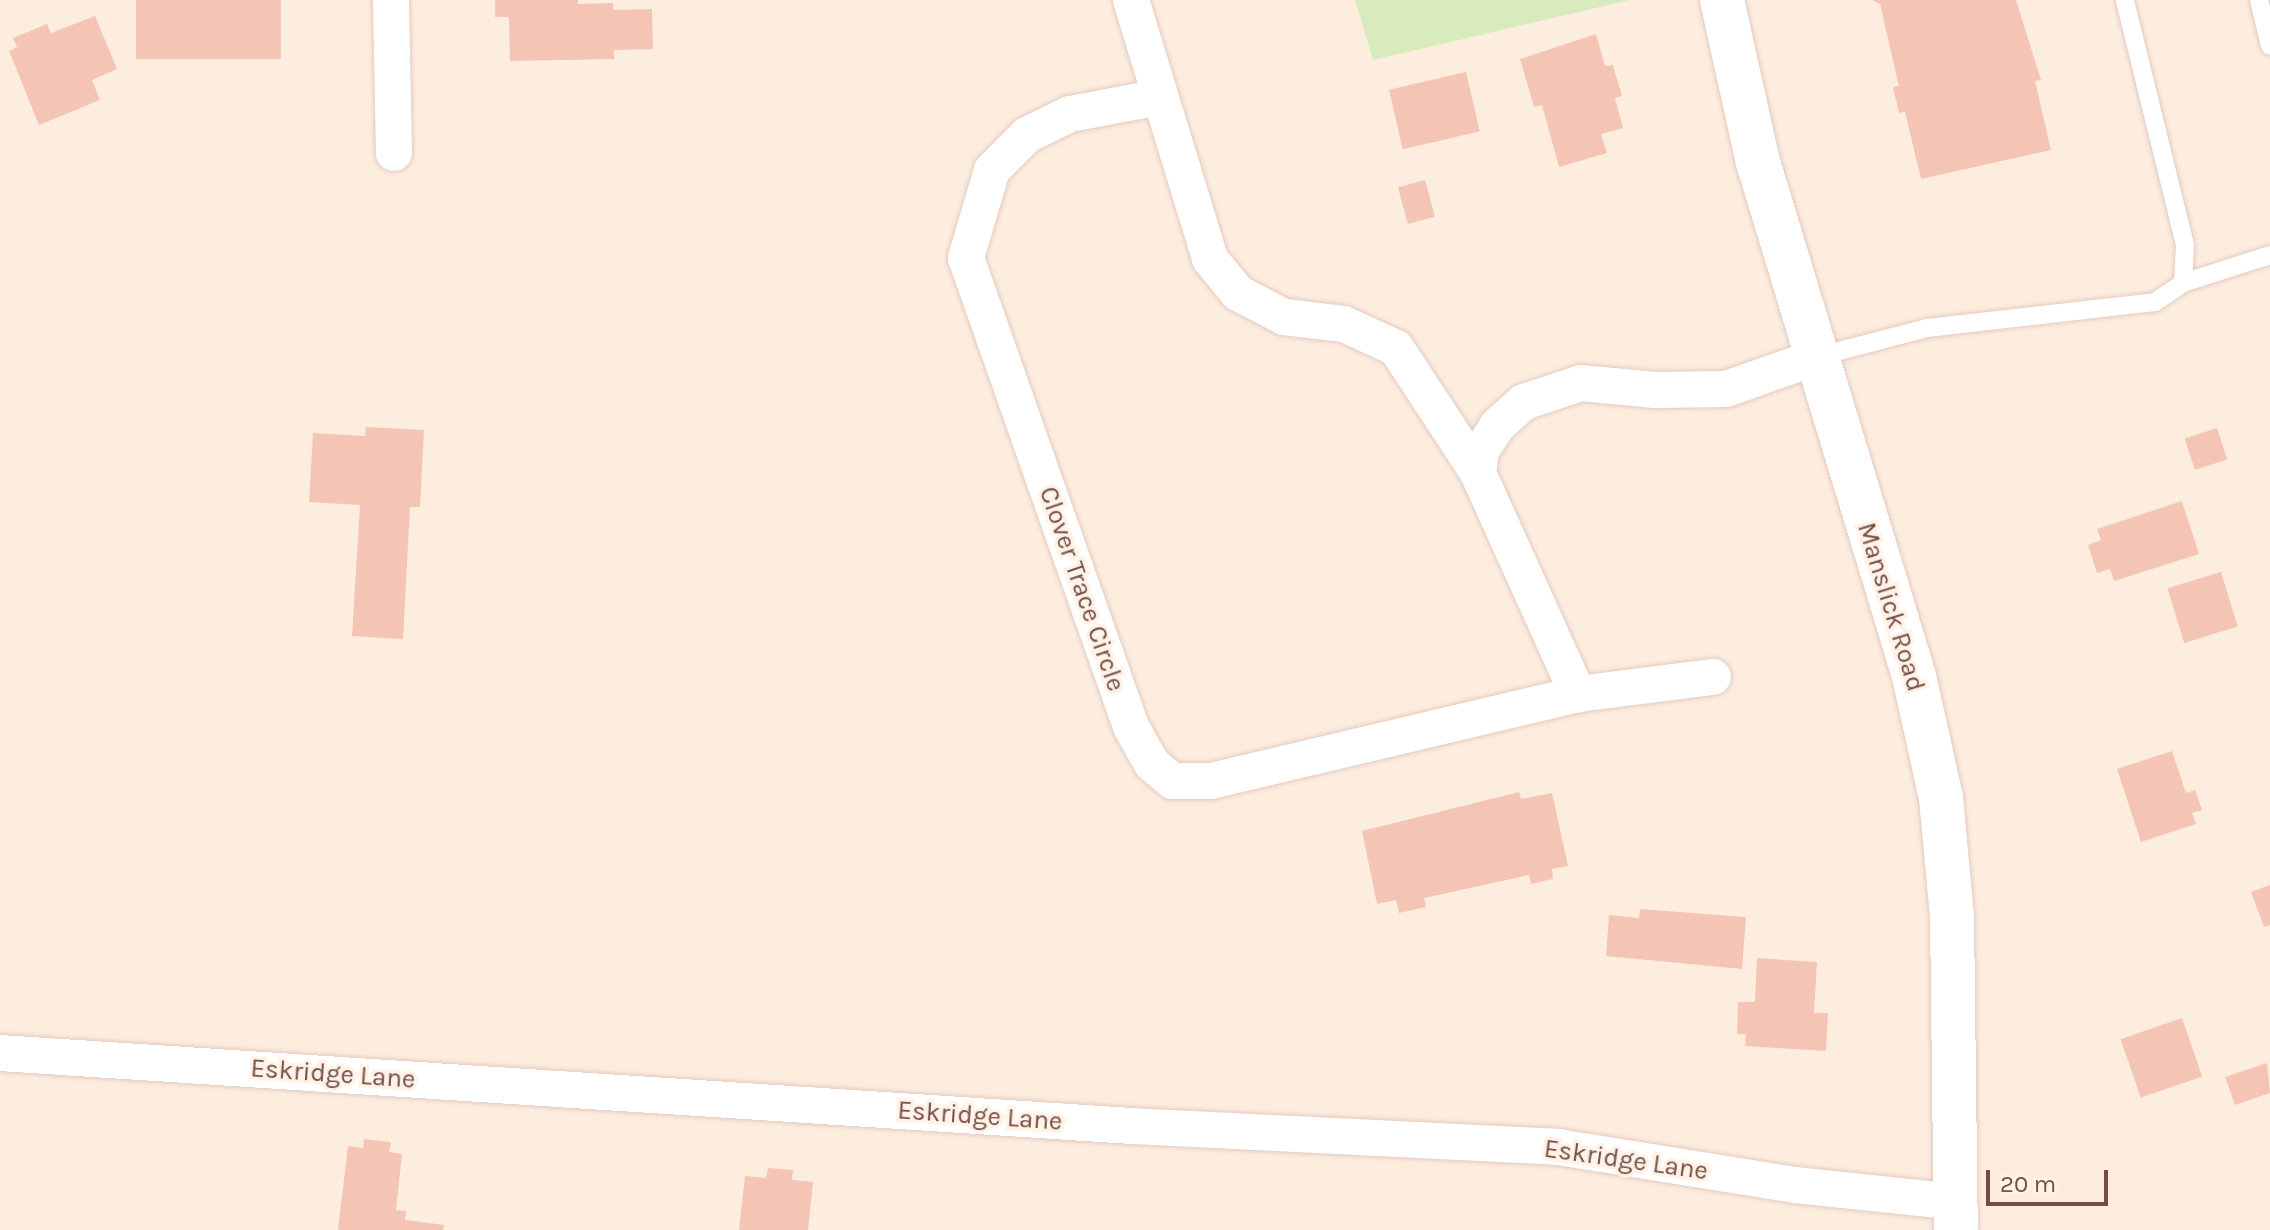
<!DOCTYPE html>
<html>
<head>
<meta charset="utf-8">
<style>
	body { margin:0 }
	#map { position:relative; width:2270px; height:1230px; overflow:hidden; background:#fdeddf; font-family:Karla,sans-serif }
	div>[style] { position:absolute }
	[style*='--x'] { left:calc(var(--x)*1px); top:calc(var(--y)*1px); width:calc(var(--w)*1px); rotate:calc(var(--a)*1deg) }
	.green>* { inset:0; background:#d7ebbd }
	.building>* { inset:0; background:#f4c5b5; transform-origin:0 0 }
	.roads { filter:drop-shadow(0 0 2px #e4cabe) drop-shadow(0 0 2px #e4cabe) }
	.lane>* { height:18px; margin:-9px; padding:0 9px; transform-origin:9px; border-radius:9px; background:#fff }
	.street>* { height:36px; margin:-18px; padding:0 18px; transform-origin:18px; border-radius:18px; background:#fff }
	.secondary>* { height:44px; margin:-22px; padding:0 22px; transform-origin:22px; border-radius:22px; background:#fff }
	span { translate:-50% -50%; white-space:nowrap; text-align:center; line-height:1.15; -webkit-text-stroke:7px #fff2e7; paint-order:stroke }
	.street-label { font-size:26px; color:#754f46 }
	.scale { position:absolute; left:1986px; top:1170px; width:122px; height:36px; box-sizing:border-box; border:4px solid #754f46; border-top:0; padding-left:10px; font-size:24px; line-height:28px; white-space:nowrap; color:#754f46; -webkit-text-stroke:6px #fff2e7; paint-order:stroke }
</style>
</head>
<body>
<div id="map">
	<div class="green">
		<div style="clip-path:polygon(1355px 0,1630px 0,1373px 60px)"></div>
	</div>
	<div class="building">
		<div style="left:136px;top:0;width:145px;height:59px"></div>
		<div style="clip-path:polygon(495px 0,578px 0,578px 4px,613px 3px,613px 10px,652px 9px,653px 49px,614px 50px,614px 59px,510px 61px,509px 17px,495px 17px)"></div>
		<div style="clip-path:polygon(1872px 0,2016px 0,2041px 80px,2035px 81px,2051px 150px,1921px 179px,1905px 112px,1899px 113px,1893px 87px,1899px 86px,1880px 4px)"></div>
		<div style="clip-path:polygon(95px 16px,117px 69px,92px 80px,100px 100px,39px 125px,9px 51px,17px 47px,13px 38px,47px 24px,51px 33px)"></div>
		<div style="clip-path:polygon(1596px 34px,1605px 66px,1613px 65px,1622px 96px,1615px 98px,1623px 128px,1601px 134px,1607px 153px,1559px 167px,1542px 105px,1534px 107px,1520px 59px)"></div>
		<div style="left:1466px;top:72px;width:61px;height:79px;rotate:77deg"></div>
		<div style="left:1425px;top:180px;width:38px;height:28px;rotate:75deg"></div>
		<div style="clip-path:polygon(366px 427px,424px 430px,420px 507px,410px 507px,403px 639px,352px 636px,360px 505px,309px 502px,313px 433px,365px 436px)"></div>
		<div style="left:2217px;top:428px;width:33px;height:34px;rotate:72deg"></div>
		<div style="clip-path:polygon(2182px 501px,2199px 554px,2114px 581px,2110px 569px,2097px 573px,2088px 545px,2101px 540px,2097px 529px)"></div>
		<div style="left:2221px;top:572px;width:57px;height:56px;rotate:73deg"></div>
		<div style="clip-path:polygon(2172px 751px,2186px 793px,2195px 790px,2202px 810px,2192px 813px,2196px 824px,2141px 842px,2117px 769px)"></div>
		<div style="clip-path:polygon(1519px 792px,1521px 799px,1552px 793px,1568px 866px,1552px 869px,1553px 879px,1531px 884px,1529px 875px,1424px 898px,1426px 907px,1399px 913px,1396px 900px,1377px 904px,1362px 831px)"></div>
		<div style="clip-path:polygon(2270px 885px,2270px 925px,2264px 927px,2251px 892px)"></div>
		<div style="clip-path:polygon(1640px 909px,1746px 917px,1742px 969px,1606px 956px,1609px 915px,1639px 918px)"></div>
		<div style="clip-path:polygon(1757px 958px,1817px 962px,1814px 1013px,1828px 1013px,1826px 1051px,1745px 1046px,1746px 1034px,1737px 1034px,1738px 1002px,1755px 1002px)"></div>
		<div style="left:2182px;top:1018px;width:62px;height:65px;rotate:71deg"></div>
		<div style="clip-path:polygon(2267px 1063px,2270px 1093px,2235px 1105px,2225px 1077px)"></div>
		<div style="clip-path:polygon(364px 1139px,391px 1142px,389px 1152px,402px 1154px,396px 1210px,406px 1211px,405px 1220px,444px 1225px,443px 1230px,338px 1230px,348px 1146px,363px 1148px)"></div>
		<div style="clip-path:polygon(768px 1168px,793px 1170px,792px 1180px,813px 1182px,808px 1230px,739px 1230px,745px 1176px,766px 1178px)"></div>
	</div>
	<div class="roads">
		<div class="lane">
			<div style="--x:2259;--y:0;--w:47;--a:76.6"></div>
			<div style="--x:2183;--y:283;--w:91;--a:-17.8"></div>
			<div style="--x:1816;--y:357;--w:115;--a:-14.6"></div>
			<div style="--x:1927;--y:328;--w:229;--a:-6.5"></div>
			<div style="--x:2155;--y:302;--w:34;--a:-34"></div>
			<div style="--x:2183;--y:283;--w:38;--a:-87"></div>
			<div style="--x:2185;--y:245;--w:252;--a:-103.8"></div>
		</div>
		<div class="street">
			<div style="--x:391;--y:0;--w:153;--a:88.9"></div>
			<div style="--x:1131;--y:0;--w:271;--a:73"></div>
			<div style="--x:1210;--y:259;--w:44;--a:50.5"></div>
			<div style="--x:1238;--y:293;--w:52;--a:27.6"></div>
			<div style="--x:1284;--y:317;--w:60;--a:6.7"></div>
			<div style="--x:1344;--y:324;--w:57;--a:24.8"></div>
			<div style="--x:1396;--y:348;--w:149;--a:56.7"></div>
			<div style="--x:1478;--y:473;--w:243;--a:65.7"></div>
			<div style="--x:1160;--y:97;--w:92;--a:169.3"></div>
			<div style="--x:1070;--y:114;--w:48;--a:154"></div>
			<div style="--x:1027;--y:135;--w:49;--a:135"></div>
			<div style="--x:992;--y:170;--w:92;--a:106.5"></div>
			<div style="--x:966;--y:258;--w:497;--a:70.6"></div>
			<div style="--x:1131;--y:727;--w:43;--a:60.4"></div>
			<div style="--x:1152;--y:764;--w:26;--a:40"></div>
			<div style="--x:1172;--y:781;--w:39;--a:0"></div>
			<div style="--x:1211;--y:781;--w:377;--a:-13.3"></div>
			<div style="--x:1578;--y:694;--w:136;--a:-7.2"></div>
			<div style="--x:1478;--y:473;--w:22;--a:-82"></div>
			<div style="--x:1481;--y:451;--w:30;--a:-57"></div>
			<div style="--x:1497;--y:426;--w:36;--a:-42"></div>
			<div style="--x:1524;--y:402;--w:60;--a:-18.4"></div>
			<div style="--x:1581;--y:383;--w:74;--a:5.4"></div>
			<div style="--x:1655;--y:390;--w:71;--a:-0.8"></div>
			<div style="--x:1726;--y:389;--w:93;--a:-19.4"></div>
			<div style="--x:0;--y:1053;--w:1133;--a:3.69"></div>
			<div style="--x:1131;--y:1126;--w:428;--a:2.8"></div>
			<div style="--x:1558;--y:1147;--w:240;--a:9.1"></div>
			<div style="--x:1795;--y:1185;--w:162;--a:6"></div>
		</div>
		<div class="secondary">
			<div style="--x:1722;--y:0;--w:166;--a:77.5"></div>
			<div style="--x:1758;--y:162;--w:537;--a:73.12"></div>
			<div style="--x:1914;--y:676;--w:125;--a:77.5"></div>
			<div style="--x:1941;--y:798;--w:119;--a:84.7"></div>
			<div style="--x:1952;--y:916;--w:314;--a:89.3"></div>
		</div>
	</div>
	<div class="street-label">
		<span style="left:1082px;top:589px;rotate:71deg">Clover Trace Circle</span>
		<span style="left:1891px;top:607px;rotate:73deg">Manslick Road</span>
		<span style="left:333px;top:1074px;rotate:4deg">Eskridge Lane</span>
		<span style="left:980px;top:1116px;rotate:4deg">Eskridge Lane</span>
		<span style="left:1626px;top:1160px;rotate:8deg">Eskridge Lane</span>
	</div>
	<div class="scale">20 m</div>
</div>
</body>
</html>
